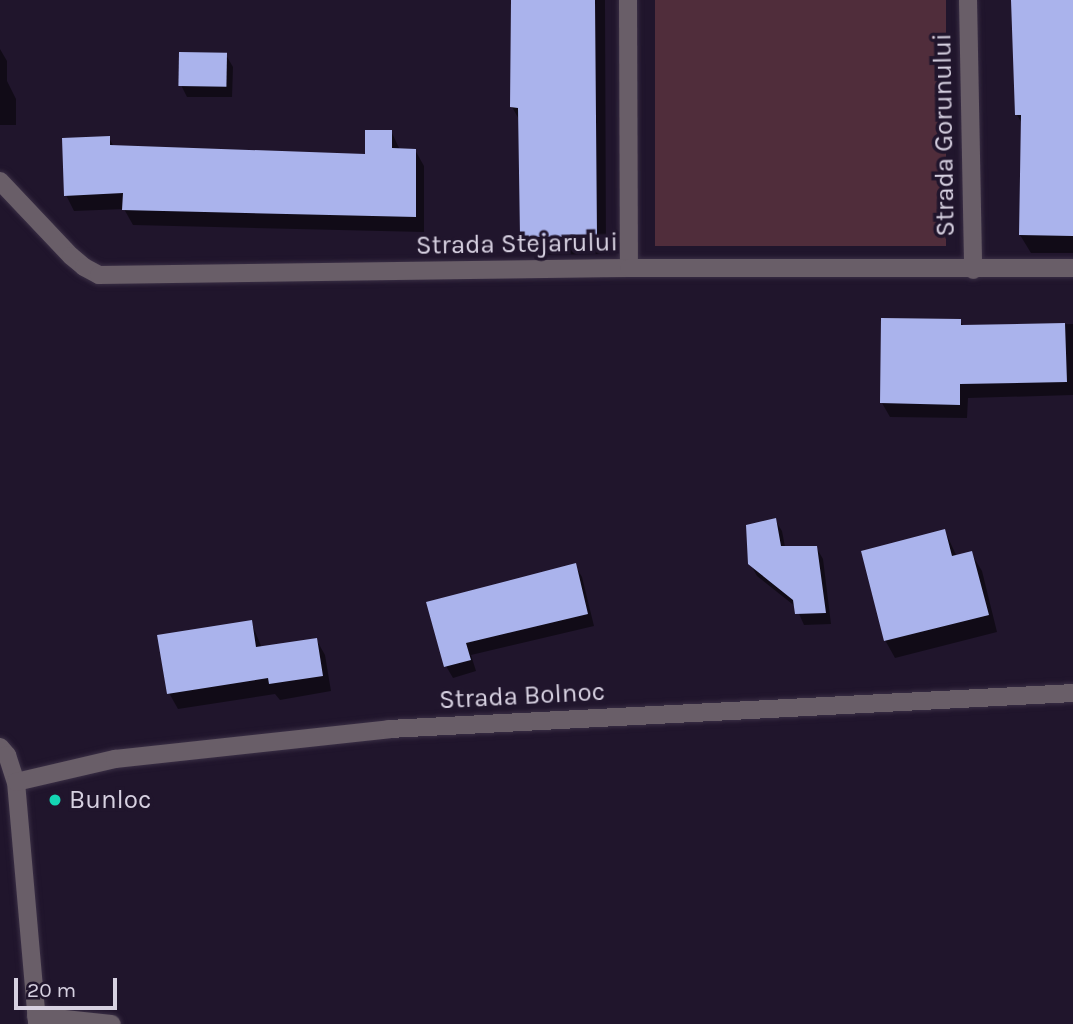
<!DOCTYPE html>
<html>
<head>
<meta charset="utf-8">
<style>
	body { margin:0 }
	#map { position:relative; width:1073px; height:1024px; overflow:hidden; background:#20152c; font-family:Karla,sans-serif }
	div>[style] { position:absolute }
	[style*='--x'] { left:calc(var(--x)*1px); top:calc(var(--y)*1px); width:calc(var(--w)*1px); rotate:calc(var(--a)*1deg) }
	.green>* { inset:0; background:#502d3b; transform-origin:0 0 }
	.shadow>* { inset:0; background:#0007 }
	.building>* { inset:0; background:#aab3ec; transform-origin:0 0 }
	.roads { filter:drop-shadow(0 0 2px #3a2f45) drop-shadow(0 0 2px #3a2f45) }
	.minor>* { height:18px; margin:-9px; padding:0 9px; transform-origin:9px; border-radius:9px; background:#695e68 }
	.dots>* { width:19px; height:19px; translate:-50% -50%; box-sizing:border-box; border:4px solid #20152c; border-radius:50% }
	span { translate:-50% -50%; white-space:nowrap; text-align:center; line-height:1.15; -webkit-text-stroke:7px #20152c; paint-order:stroke }
	.street-label { font-size:26px; color:#d7d1e1 }
	.poi-label { font-size:26px; color:#d7d1e1 }
	.left { translate:0 -50%; text-align:left }
	.scale { position:absolute; left:14px; top:978px; width:103px; height:32px; box-sizing:border-box; border:4px solid #d7d1e1; border-top:0; padding-left:9px; font-size:21px; line-height:24px; white-space:nowrap; color:#d7d1e1; -webkit-text-stroke:5px #20152c; paint-order:stroke }
</style>
</head>
<body>
<div id="map">
	<div class="green">
		<div style="left:655px;top:0;width:291px;height:246px"></div>
	</div>
	<div class="shadow">
		<div style="clip-path:polygon(538px 0,605px 0,606px 254px,532px 255px,522px 237px,520px 121px,512px 107px)"></div>
		<div style="clip-path:polygon(1012px 0,1073px 0,1073px 253px,1031px 253px,1020px 235px,1023px 125px,1017px 115px)"></div>
		<div style="clip-path:polygon(0 49px,7px 61px,7px 81px,16px 99px,16px 125px,0 125px)"></div>
		<div style="clip-path:polygon(226px 55px,233px 67px,232px 97px,187px 97px,181px 85px)"></div>
		<div style="clip-path:polygon(391px 131px,400px 150px,415px 150px,424px 166px,424px 232px,133px 225px,124px 209px,74px 211px,66px 195px,109px 138px,114px 147px,367px 155px)"></div>
		<div style="clip-path:polygon(960px 321px,964px 327px,1073px 324px,1073px 395px,968px 398px,967px 418px,890px 417px,882px 403px)"></div>
		<div style="clip-path:polygon(775px 520px,782px 531px,785px 547px,816px 547px,823px 559px,831px 624px,804px 625px,796px 607px,757px 576px,750px 563px)"></div>
		<div style="clip-path:polygon(945px 531px,957px 557px,971px 553px,982px 571px,997px 632px,895px 658px,885px 640px)"></div>
		<div style="clip-path:polygon(575px 565px,582px 577px,594px 626px,471px 655px,476px 671px,453px 678px,446px 666px,428px 604px)"></div>
		<div style="clip-path:polygon(251px 622px,262px 648px,316px 639px,325px 655px,331px 691px,280px 700px,275px 694px,178px 709px,169px 693px)"></div>
	</div>
	<div class="building">
		<div style="clip-path:polygon(511px 0,595px 0,597px 237px,520px 237px,518px 108px,510px 107px)"></div>
		<div style="clip-path:polygon(1011px 0,1073px 0,1073px 236px,1019px 235px,1021px 115px,1015px 115px)"></div>
		<div style="left:179px;top:52px;width:48px;height:34px;rotate:1deg"></div>
		<div style="clip-path:polygon(365px 130px,392px 130px,392px 148px,416px 149px,416px 217px,122px 210px,123px 193px,64px 196px,62px 138px,110px 136px,110px 145px,365px 154px)"></div>
		<div style="clip-path:polygon(881px 318px,961px 319px,961px 325px,1065px 323px,1067px 382px,960px 384px,960px 405px,880px 403px)"></div>
		<div style="clip-path:polygon(776px 518px,781px 546px,817px 546px,826px 613px,795px 614px,793px 600px,748px 564px,746px 525px)"></div>
		<div style="clip-path:polygon(945px 529px,952px 556px,972px 551px,989px 615px,884px 641px,861px 551px)"></div>
		<div style="clip-path:polygon(576px 563px,588px 614px,466px 643px,471px 660px,444px 667px,426px 602px)"></div>
		<div style="clip-path:polygon(252px 620px,256px 647px,317px 638px,323px 676px,269px 684px,268px 678px,167px 694px,157px 635px)"></div>
	</div>
	<div class="roads">
		<div class="minor">
			<div style="--x:628;--y:0;--w:268;--a:89.8"></div>
			<div style="--x:968;--y:0;--w:270;--a:88.9"></div>
			<div style="--x:0;--y:181;--w:103;--a:46.6"></div>
			<div style="--x:71;--y:256;--w:17;--a:40"></div>
			<div style="--x:84;--y:267;--w:17;--a:28"></div>
			<div style="--x:99;--y:275;--w:530;--a:-0.76"></div>
			<div style="--x:629;--y:268;--w:444;--a:0"></div>
			<div style="--x:0;--y:747;--w:11;--a:49"></div>
			<div style="--x:7;--y:755;--w:28;--a:72"></div>
			<div style="--x:16;--y:782;--w:243;--a:85"></div>
			<div style="--x:16;--y:782;--w:102;--a:-13.1"></div>
			<div style="--x:115;--y:759;--w:276;--a:-6.2"></div>
			<div style="--x:389;--y:729;--w:685;--a:-3.01"></div>
			<div style="--x:36;--y:1016;--w:76;--a:6"></div>
		</div>
	</div>
	<div class="dots">
		<div style="left:55px;top:800px;background:#14d5b3"></div>
	</div>
	<div class="street-label">
		<span style="left:944px;top:135px;rotate:-91deg">Strada Gorunului</span>
		<span style="left:517px;top:244px;rotate:-1deg">Strada Stejarului</span>
		<span style="left:522px;top:696px;rotate:-3deg">Strada Bolnoc</span>
	</div>
	<div class="poi-label">
		<span class="left" style="left:69px;top:800px">Bunloc</span>
	</div>
	<div class="scale">20 m</div>
</div>
</body>
</html>
